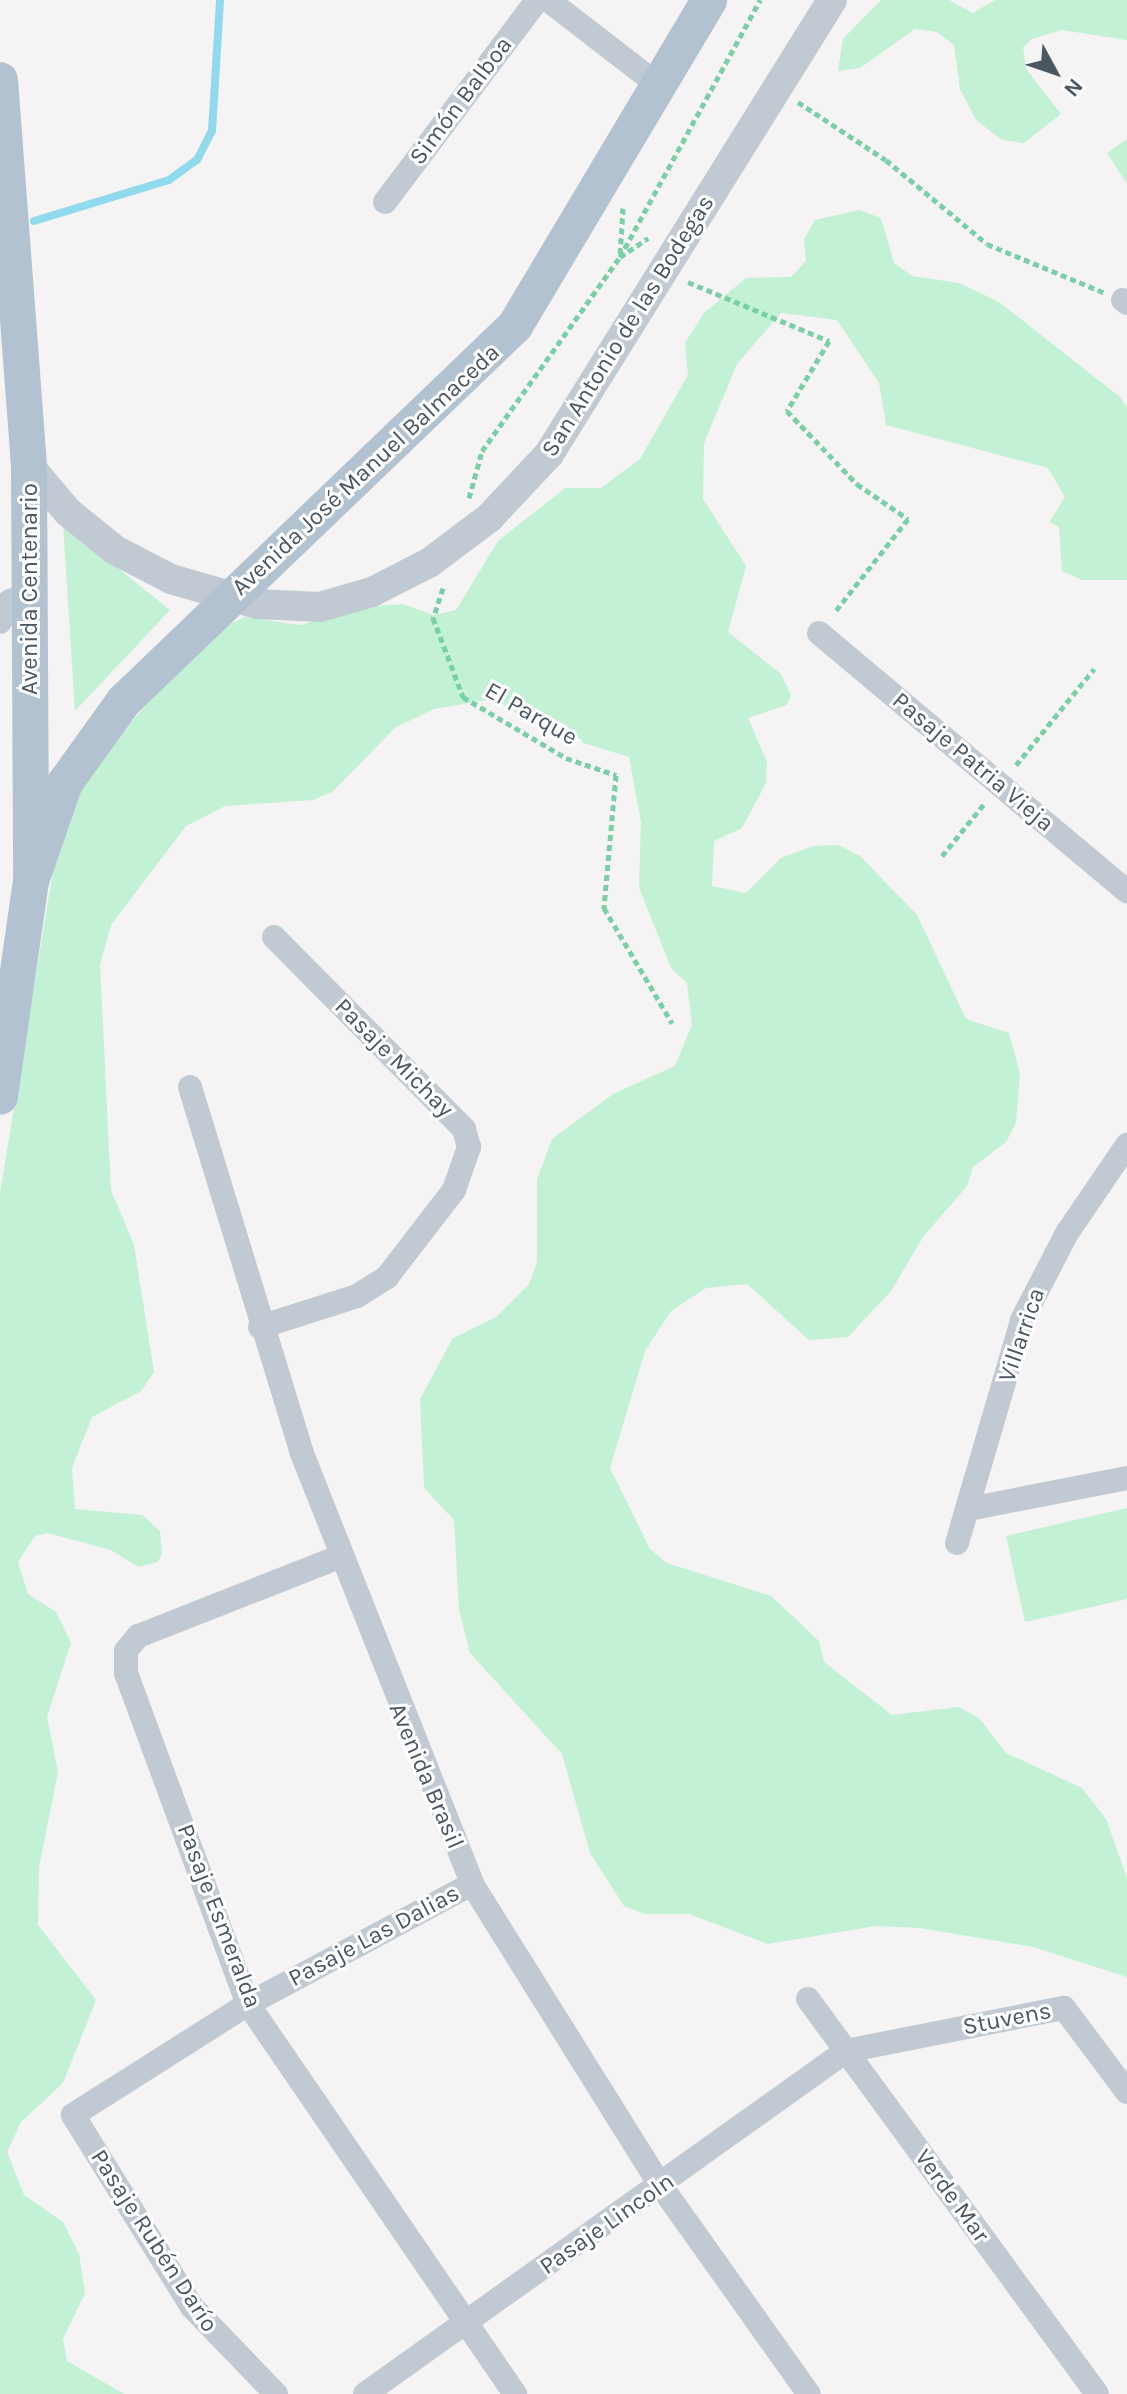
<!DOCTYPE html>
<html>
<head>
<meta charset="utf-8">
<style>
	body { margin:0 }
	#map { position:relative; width:1127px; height:2394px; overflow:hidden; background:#f5f3f3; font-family:Karla,sans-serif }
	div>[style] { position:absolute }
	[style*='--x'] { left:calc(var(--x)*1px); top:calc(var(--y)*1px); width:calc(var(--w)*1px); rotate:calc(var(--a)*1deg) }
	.green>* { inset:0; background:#c3f1d5 }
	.stream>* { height:8px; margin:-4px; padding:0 4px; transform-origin:4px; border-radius:4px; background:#90daee }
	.path>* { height:5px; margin-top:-2.5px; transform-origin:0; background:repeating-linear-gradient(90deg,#7ad0a6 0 6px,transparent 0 10px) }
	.minor>* { height:24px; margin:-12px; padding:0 12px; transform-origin:12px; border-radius:12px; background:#c1cad2 }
	.tertiary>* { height:30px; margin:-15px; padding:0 15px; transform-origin:15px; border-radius:15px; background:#c1cad2 }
	.primary>* { height:36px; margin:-18px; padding:0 18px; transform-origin:18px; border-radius:18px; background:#b3c2d1 }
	span { translate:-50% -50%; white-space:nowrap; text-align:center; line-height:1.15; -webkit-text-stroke:6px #fff; paint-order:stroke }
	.street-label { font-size:24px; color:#4a5661 }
	.north { position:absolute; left:1015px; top:32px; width:80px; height:80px; -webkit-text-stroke:6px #fff; paint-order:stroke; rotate:130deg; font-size:22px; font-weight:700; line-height:32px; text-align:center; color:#4a5661 }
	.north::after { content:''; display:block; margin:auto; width:28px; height:36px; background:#4a5661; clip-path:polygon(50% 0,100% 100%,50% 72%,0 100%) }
</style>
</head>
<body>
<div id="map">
	<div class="green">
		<div style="clip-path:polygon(881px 0,949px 0,973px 13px,995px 0,1127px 0,1127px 40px,1062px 30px,1032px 39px,1023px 47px,1026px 69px,1061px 114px,1024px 143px,1002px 140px,976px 120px,960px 89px,954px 45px,937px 32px,915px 29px,860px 68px,838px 71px,843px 39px)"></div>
		<div style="clip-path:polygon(1127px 139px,1127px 184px,1107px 153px)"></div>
		<div style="clip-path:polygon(859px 210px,881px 218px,894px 263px,912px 276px,959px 283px,999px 302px,1120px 397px,1127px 407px,1127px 580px,1082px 580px,1062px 571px,1059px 527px,1049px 522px,1065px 497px,1048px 468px,886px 425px,879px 383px,837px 320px,781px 313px,737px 364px,704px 443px,703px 499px,746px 566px,728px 632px,781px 674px,791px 695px,787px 705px,748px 718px,767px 762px,766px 783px,742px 828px,714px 841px,712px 886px,746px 893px,781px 858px,813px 846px,838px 845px,860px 856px,917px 915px,966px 1019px,1009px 1033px,1020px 1074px,1016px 1123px,1006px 1142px,973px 1167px,967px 1186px,923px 1237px,891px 1291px,848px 1337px,809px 1340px,747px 1284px,706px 1288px,671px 1311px,645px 1351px,610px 1468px,650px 1549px,667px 1563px,771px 1596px,819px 1641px,824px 1662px,892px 1715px,959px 1707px,979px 1718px,1006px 1753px,1082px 1788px,1106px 1819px,1127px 1878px,1127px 1977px,1033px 1947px,919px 1928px,876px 1926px,768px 1944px,689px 1914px,645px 1914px,624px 1906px,590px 1853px,562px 1754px,470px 1653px,459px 1610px,454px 1520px,424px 1488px,420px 1399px,453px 1338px,496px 1317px,529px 1284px,537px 1262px,537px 1179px,552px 1139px,613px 1094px,675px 1066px,692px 1025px,687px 983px,671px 968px,639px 888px,641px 822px,629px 757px,548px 732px,494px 699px,434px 709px,396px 727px,332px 792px,313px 800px,225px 806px,186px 826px,111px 925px,100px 965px,111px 1190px,134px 1245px,154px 1372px,141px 1391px,92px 1417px,72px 1468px,75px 1509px,142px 1515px,160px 1531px,162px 1553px,158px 1562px,138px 1567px,111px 1550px,47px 1533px,35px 1536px,18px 1562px,28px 1594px,56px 1612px,71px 1643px,47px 1717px,58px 1772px,39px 1867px,38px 1925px,96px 2000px,63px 2083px,21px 2122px,7px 2152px,24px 2195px,63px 2222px,79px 2254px,85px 2293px,63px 2339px,67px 2361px,124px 2394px,0 2394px,0 1193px,53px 871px,82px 783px,156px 692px,221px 629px,244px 617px,300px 625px,364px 607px,403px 604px,434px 615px,456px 610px,498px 541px,565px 488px,601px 488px,640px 459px,688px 375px,685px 343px,704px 313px,746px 278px,791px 277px,806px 261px,804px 239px,815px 220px)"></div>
		<div style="clip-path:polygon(63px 524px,170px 610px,75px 711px)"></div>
		<div style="clip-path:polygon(1127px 1508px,1127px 1599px,1025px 1622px,1006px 1536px)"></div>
	</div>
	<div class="stream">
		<div style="--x:34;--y:221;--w:141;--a:-16.9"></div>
		<div style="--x:169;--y:180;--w:34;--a:-36"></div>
		<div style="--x:197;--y:160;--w:33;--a:-63"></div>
		<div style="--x:212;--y:131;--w:131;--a:-86.5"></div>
	</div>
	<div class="path">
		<div style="--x:798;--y:102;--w:105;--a:33.4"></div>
		<div style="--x:886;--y:160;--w:131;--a:39.7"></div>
		<div style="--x:987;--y:244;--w:126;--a:22.5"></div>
		<div style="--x:623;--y:208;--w:49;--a:93.5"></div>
		<div style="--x:620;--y:257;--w:34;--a:-34"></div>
		<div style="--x:688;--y:282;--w:153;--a:22.7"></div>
		<div style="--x:829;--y:341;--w:82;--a:121"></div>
		<div style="--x:787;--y:411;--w:101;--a:46.2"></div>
		<div style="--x:857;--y:484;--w:62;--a:34.5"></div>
		<div style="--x:908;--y:519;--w:120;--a:128.2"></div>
		<div style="--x:469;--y:498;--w:49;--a:-74.5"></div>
		<div style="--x:482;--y:451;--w:238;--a:-54.6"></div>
		<div style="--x:620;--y:257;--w:293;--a:-61.4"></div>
		<div style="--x:443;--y:588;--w:32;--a:108"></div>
		<div style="--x:433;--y:618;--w:85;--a:69.2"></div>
		<div style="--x:463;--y:697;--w:120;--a:30.6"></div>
		<div style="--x:566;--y:758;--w:53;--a:18.8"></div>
		<div style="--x:616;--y:775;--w:134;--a:95.2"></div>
		<div style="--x:604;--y:908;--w:134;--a:59.4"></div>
		<div style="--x:1016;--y:765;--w:124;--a:-50.9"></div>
		<div style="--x:942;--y:856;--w:67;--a:-51.1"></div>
	</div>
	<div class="minor">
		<div style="--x:548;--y:0;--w:144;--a:37.7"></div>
		<div style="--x:385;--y:202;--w:253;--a:-53"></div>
		<div style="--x:1123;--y:300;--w:5;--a:37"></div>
		<div style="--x:0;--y:622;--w:23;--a:-65"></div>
		<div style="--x:10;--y:601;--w:20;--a:-18"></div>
		<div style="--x:819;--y:633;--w:402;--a:40"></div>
		<div style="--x:190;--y:1087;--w:381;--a:73"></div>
		<div style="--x:301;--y:1451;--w:466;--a:68.4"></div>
		<div style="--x:472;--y:1884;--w:356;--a:58"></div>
		<div style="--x:661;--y:2186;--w:255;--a:54.6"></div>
		<div style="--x:260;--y:1327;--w:102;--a:-17.7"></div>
		<div style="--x:357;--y:1296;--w:36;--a:-32"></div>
		<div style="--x:387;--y:1277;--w:110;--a:-52.4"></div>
		<div style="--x:454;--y:1190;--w:46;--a:-70.8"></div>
		<div style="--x:469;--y:1147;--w:19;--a:-106"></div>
		<div style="--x:464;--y:1129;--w:270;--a:-134.7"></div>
		<div style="--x:969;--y:1509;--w:161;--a:-11.1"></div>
		<div style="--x:957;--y:1543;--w:232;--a:-73.7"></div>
		<div style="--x:1022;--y:1320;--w:98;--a:-62.7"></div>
		<div style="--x:1067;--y:1233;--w:107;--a:-55.7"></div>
		<div style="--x:339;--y:1557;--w:216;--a:158.5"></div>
		<div style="--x:138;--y:1636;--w:19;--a:129"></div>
		<div style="--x:126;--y:1651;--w:22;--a:90"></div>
		<div style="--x:126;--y:1673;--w:353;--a:69.8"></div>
		<div style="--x:248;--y:2004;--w:473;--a:55.6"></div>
		<div style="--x:808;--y:1999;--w:489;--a:53.8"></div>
		<div style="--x:276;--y:2394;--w:121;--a:-134"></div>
		<div style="--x:192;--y:2307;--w:226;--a:-121.8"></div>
		<div style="--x:73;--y:2115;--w:207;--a:-32.4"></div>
		<div style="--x:248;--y:2004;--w:254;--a:-28.2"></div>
		<div style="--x:365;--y:2394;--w:591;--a:-35.49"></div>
		<div style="--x:846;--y:2051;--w:222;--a:-11.2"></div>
		<div style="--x:1064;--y:2008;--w:105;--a:53.1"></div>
	</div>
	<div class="tertiary">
		<div style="--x:29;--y:466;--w:60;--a:49.7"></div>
		<div style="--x:68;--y:512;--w:60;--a:39"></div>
		<div style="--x:115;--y:550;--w:63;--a:27.4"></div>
		<div style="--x:171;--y:579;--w:90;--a:16.2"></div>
		<div style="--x:257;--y:604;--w:63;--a:2.7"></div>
		<div style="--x:320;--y:607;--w:54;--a:-16.1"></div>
		<div style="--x:372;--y:592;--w:64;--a:-27"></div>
		<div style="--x:429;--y:563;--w:75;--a:-36.9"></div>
		<div style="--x:489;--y:518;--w:88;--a:-46.8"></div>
		<div style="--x:549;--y:454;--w:535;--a:-58.06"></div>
	</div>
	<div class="primary">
		<div style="--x:0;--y:80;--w:387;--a:85.7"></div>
		<div style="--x:29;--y:466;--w:415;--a:89.7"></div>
		<div style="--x:31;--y:881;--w:218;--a:98.2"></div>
		<div style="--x:31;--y:881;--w:104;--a:-70.9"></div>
		<div style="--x:65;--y:783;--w:101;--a:-54.3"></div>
		<div style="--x:124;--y:701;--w:542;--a:-43.8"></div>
		<div style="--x:515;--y:326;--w:379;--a:-59.2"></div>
	</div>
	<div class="street-label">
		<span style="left:461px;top:101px;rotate:-53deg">Simón Balboa</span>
		<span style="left:628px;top:326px;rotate:-58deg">San Antonio de las Bodegas</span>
		<span style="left:366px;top:470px;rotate:-43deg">Avenida José Manuel Balmaceda</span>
		<span style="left:30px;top:589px;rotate:-90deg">Avenida Centenario</span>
		<span style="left:531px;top:714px;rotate:30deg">El Parque</span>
		<span style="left:973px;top:762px;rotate:40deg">Pasaje Patria Vieja</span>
		<span style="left:394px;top:1058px;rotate:45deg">Pasaje Michay</span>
		<span style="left:1022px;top:1335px;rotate:-71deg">Villarrica</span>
		<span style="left:426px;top:1776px;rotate:67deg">Avenida Brasil</span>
		<span style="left:219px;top:1916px;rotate:69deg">Pasaje Esmeralda</span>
		<span style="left:374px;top:1936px;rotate:-28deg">Pasaje Las Dalias</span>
		<span style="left:1007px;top:2019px;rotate:-11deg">Stuvens</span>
		<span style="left:952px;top:2196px;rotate:54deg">Verde Mar</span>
		<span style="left:607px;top:2224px;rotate:-35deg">Pasaje Lincoln</span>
		<span style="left:154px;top:2241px;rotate:57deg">Pasaje Rubén Darío</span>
	</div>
	<div class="north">N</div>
</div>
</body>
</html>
